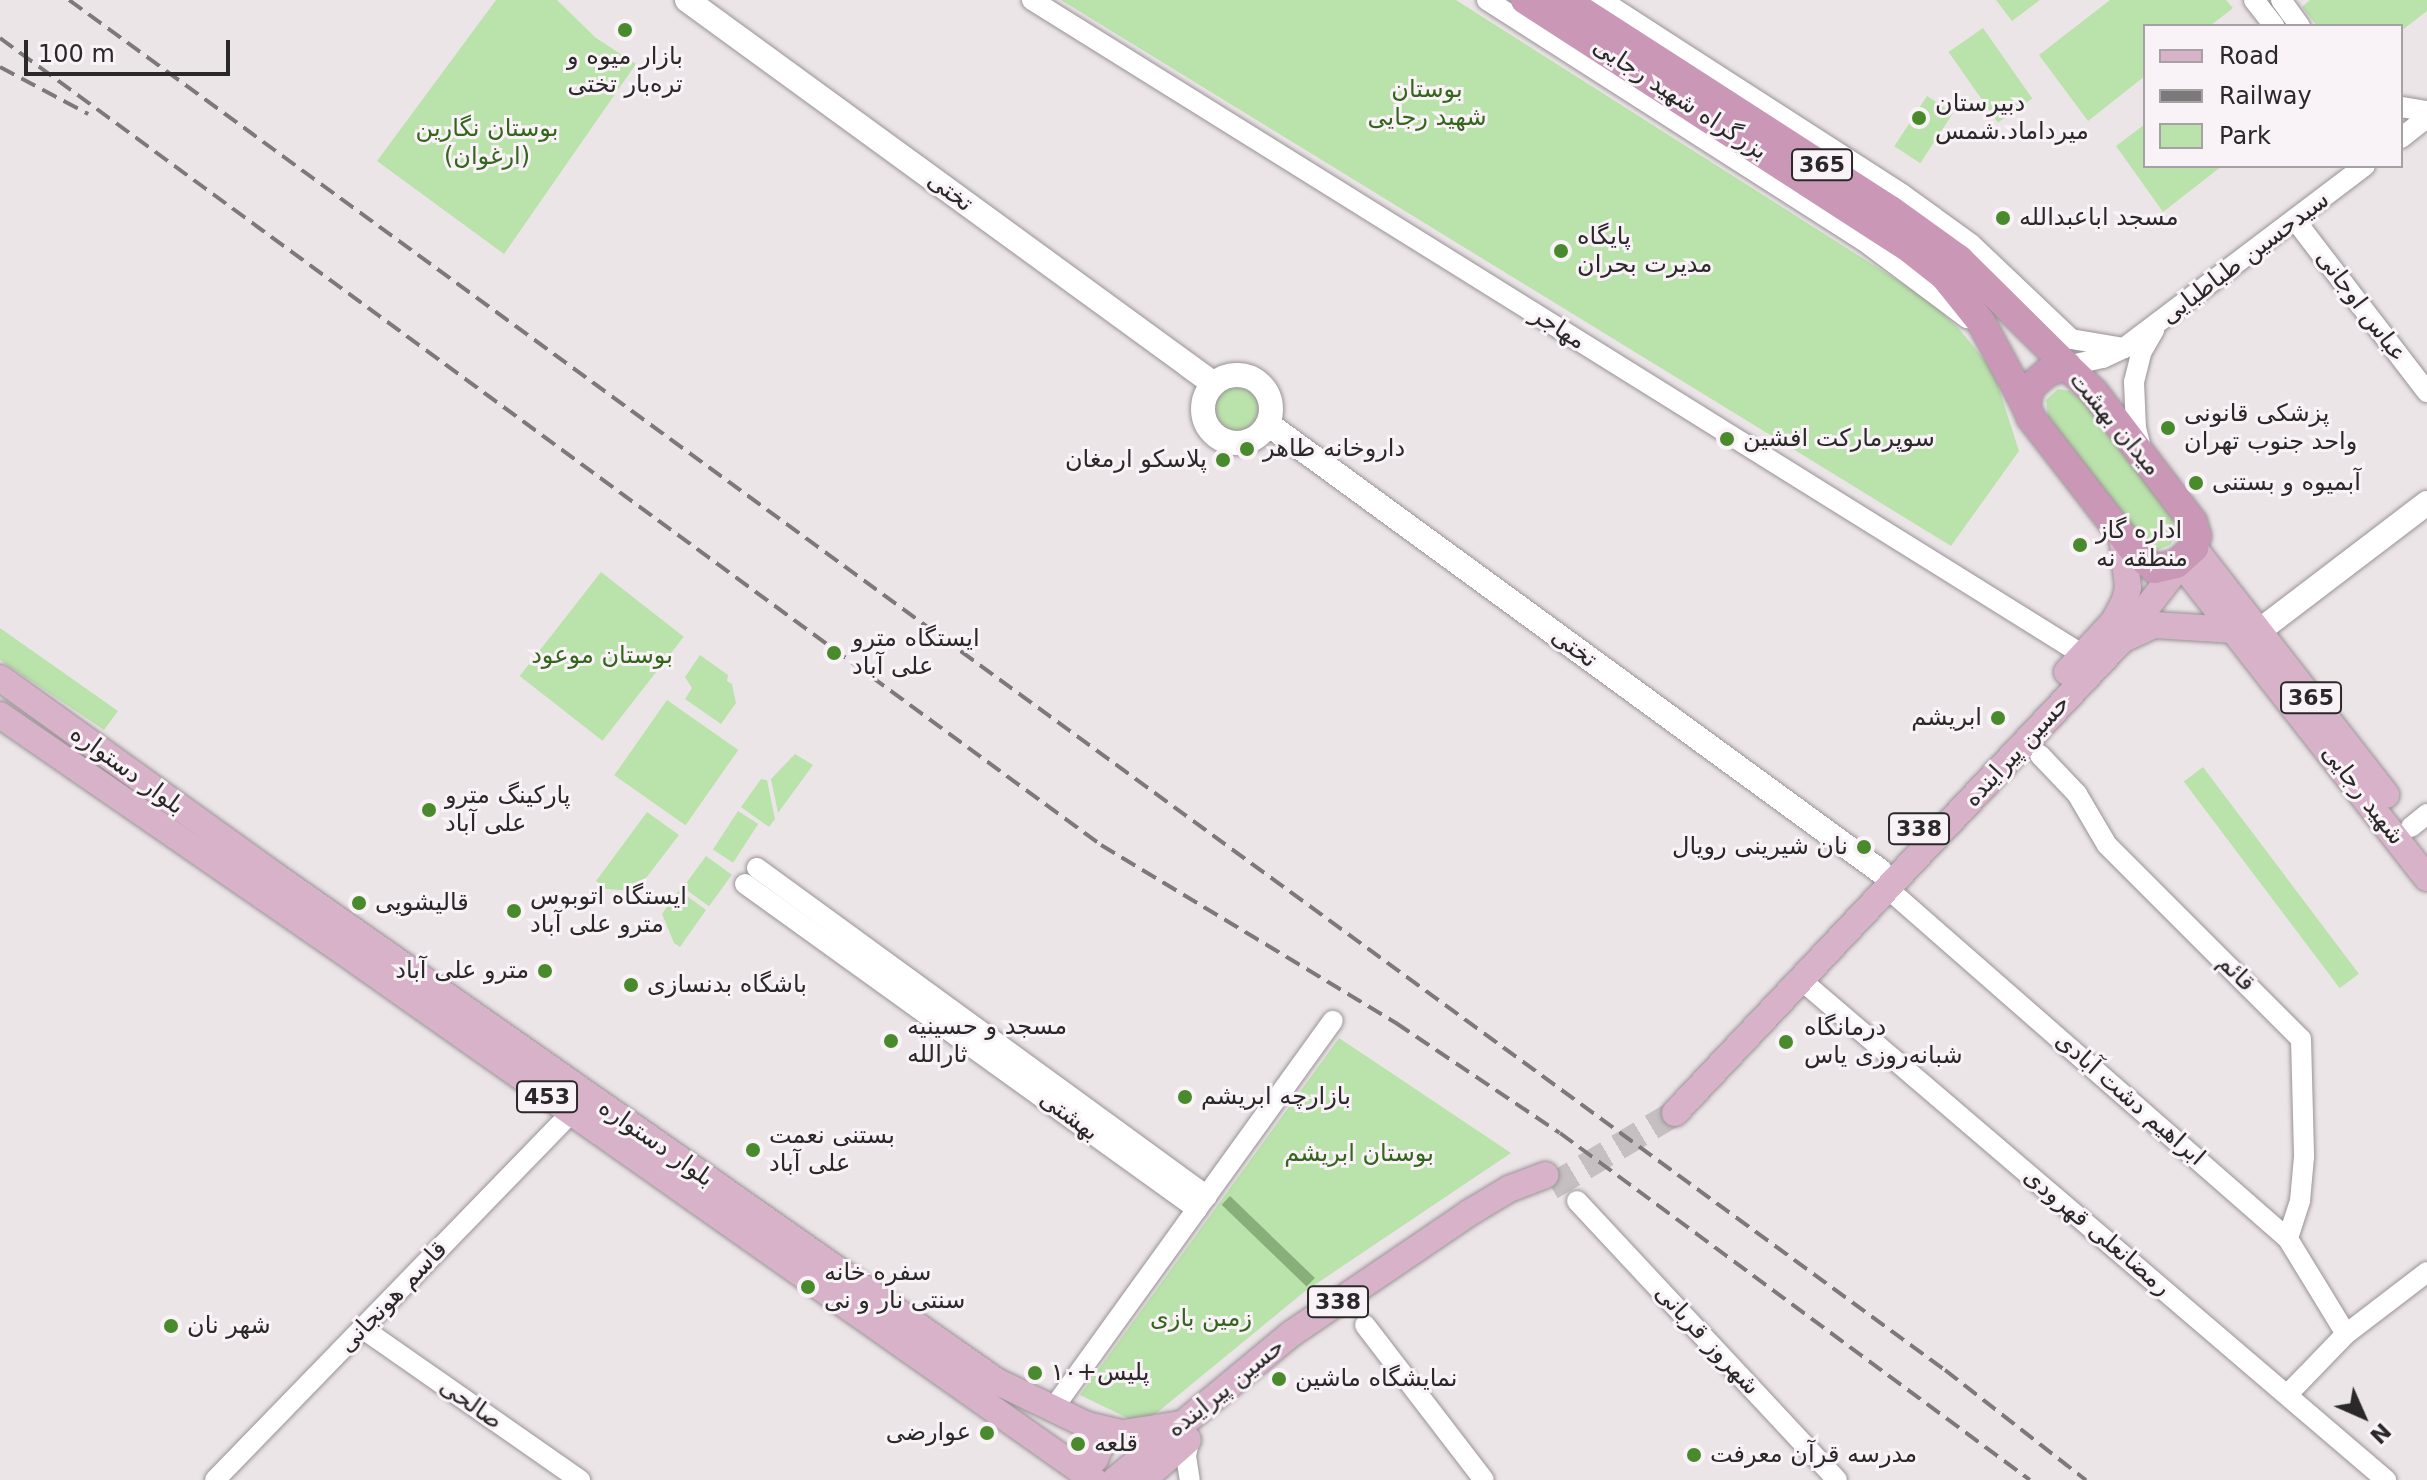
<!DOCTYPE html>
<html>
<head>
<meta charset="utf-8">
<style>
	body { margin:0 }
	#map { position:relative; width:2427px; height:1480px; overflow:hidden; background:#ece5e8; font-family:"DejaVu Sans","Noto Naskh Arabic",sans-serif }
	div>[style] { position:absolute }
	[style*='--x'] { left:calc(var(--x)*1px); top:calc(var(--y)*1px); width:calc(var(--w)*1px); rotate:calc(var(--a)*1deg) }
	.green>* { inset:0; background:#bae2ab; transform-origin:0 0 }
	.round { border-radius:50% }
	.water>* { inset:0; background:#88af79; transform-origin:0 0 }
	.primary-tunnel>* { height:26px; margin-top:-13px; transform-origin:0; background:repeating-linear-gradient(90deg,#c5bfc2 0 26px,transparent 0 39px) }
	.roads { filter:drop-shadow(0 0 2px #999296) drop-shadow(0 0 2px #999296) }
	.tertiary>* { height:20px; margin:-10px; padding:0 10px; transform-origin:10px; border-radius:10px; background:#fff }
	.secondary>* { height:24px; margin:-12px; padding:0 12px; transform-origin:12px; border-radius:12px; background:#fff }
	.secondary>.ring { margin:-12px; padding:0; box-sizing:content-box; background:none; border:24px solid #fff; border-radius:50% }
	.primary>* { height:26px; margin:-13px; padding:0 13px; transform-origin:13px; border-radius:13px; background:#d7b2c8 }
	.trunk>* { height:28px; margin:-14px; padding:0 14px; transform-origin:14px; border-radius:14px; background:#ca98b6 }
	.rail>* { height:4px; margin-top:-2px; transform-origin:0; background:repeating-linear-gradient(90deg,#7d797a 0 16px,transparent 0 24px) }
	.dots>* { width:22px; height:22px; translate:-50% -50%; box-sizing:border-box; border:4px solid #f9f2f6; border-radius:50% }
	span { translate:-50% -50%; white-space:nowrap; text-align:center; line-height:1.15; -webkit-text-stroke:6px #f9f2f6; paint-order:stroke }
	.shield-label span { padding:2px 6px; background:#f9f2f6; border:2px solid; border-radius:6px; -webkit-text-stroke-width:0 }
	.shield-label { font-size:22px; color:#2a2829; font-weight:700 }
	.poi-label { font-size:24px; color:#2a2829 }
	.left { translate:0 -50%; text-align:left }
	.right { translate:-100% -50%; text-align:right }
	.park-label { font-size:24px; color:#33651c }
	.street-label { font-size:24px; color:#2a2829 }
	.legend { position:absolute; left:2143px; top:24px; width:260px; height:144px; box-sizing:border-box; background:#f9f2f6; border:2px solid #a6a1a4; margin:0; padding:10px 14px; list-style:none; font-size:24px; color:#2a2829 }
	.legend li { display:flex; align-items:center; gap:16px; height:40px }
	.legend b { width:40px; border:2px solid #a6a1a4 }
	.north { position:absolute; left:2323px; top:1376px; width:80px; height:80px; -webkit-text-stroke:6px #f9f2f6; paint-order:stroke; rotate:135deg; font-size:22px; font-weight:700; line-height:32px; text-align:center; color:#2a2829 }
	.north::after { content:''; display:block; margin:auto; width:28px; height:36px; background:#2a2829; clip-path:polygon(50% 0,100% 100%,50% 72%,0 100%) }
	.scale { position:absolute; left:24px; top:40px; width:206px; height:36px; box-sizing:border-box; border:4px solid #2a2829; border-top:0; padding-left:10px; font-size:24px; line-height:28px; white-space:nowrap; color:#2a2829; -webkit-text-stroke:6px #f9f2f6; paint-order:stroke }
</style>
</head>
<body>
<div id="map">
	<div class="green">
		<div style="clip-path:polygon(496px 0,557px 0,596px 38px,636px 64px,504px 254px,377px 161px)"></div>
		<div style="clip-path:polygon(1061px 0,1456px 0,1930px 301px,1959px 329px,1993px 370px,2019px 451px,1951px 546px)"></div>
		<div style="clip-path:polygon(1996px 0,2040px 0,2012px 21px)"></div>
		<div style="clip-path:polygon(2110px 0,2226px 0,2233px 8px,2210px 26px,2145px 26px,2145px 76px,2088px 121px,2039px 55px)"></div>
		<div style="clip-path:polygon(2310px 0,2427px 0,2427px 11px,2401px 31px,2401px 26px,2317px 26px,2302px 7px)"></div>
		<div style="left:1983px;top:28px;width:86px;height:42px;rotate:55deg"></div>
		<div style="left:1927px;top:96px;width:31px;height:60px;rotate:33deg"></div>
		<div style="clip-path:polygon(2145px 124px,2145px 166px,2222px 166px,2163px 212px,2116px 146px)"></div>
		<div class="round" style="left:1207px;top:380px;width:58px;height:58px"></div>
		<div style="clip-path:polygon(2058px 389px,2070px 391px,2083px 401px,2170px 512px,2177px 533px,2170px 545px,2157px 550px,2148px 547px,2048px 417px,2046px 400px)"></div>
		<div style="left:601px;top:572px;width:105px;height:132px;rotate:38deg"></div>
		<div style="clip-path:polygon(0 628px,118px 711px,104px 730px,0 660px)"></div>
		<div style="clip-path:polygon(700px 655px,728px 675px,727px 681px,732px 684px,736px 703px,721px 724px,685px 699px,692px 688px,685px 677px)"></div>
		<div style="left:667px;top:700px;width:87px;height:92px;rotate:35deg"></div>
		<div style="clip-path:polygon(795px 754px,813px 765px,778px 813px,771px 779px)"></div>
		<div style="left:2203px;top:767px;width:259px;height:24px;rotate:53deg"></div>
		<div style="clip-path:polygon(761px 779px,767px 780px,775px 819px,769px 827px,741px 807px)"></div>
		<div style="left:738px;top:811px;width:24px;height:46px;rotate:33deg"></div>
		<div style="clip-path:polygon(647px 812px,679px 835px,636px 891px,606px 889px,596px 881px)"></div>
		<div style="left:706px;top:856px;width:32px;height:39px;rotate:36deg"></div>
		<div style="clip-path:polygon(679px 890px,706px 910px,680px 947px,674px 943px,662px 914px)"></div>
		<div style="clip-path:polygon(1339px 1038px,1511px 1153px,1304px 1292px,1142px 1425px,1080px 1395px)"></div>
	</div>
	<div class="water">
		<div style="left:1230px;top:1196px;width:118px;height:12px;rotate:44deg"></div>
	</div>
	<div class="primary-tunnel">
		<div style="--x:1551;--y:1187;--w:144;--a:-30.8"></div>
	</div>
	<div class="roads">
		<div class="tertiary">
			<div style="--x:1032;--y:0;--w:1238;--a:31.93"></div>
			<div style="--x:1487;--y:0;--w:452;--a:32.6"></div>
			<div style="--x:1868;--y:244;--w:124;--a:36.8"></div>
			<div style="--x:1601;--y:0;--w:358;--a:32.8"></div>
			<div style="--x:1902;--y:194;--w:85;--a:35.9"></div>
			<div style="--x:1971;--y:244;--w:138;--a:43.5"></div>
			<div style="--x:2071;--y:339;--w:54;--a:9.6"></div>
			<div style="--x:2254;--y:0;--w:33;--a:52"></div>
			<div style="--x:2281;--y:0;--w:32;--a:54"></div>
			<div style="--x:2401;--y:107;--w:26;--a:9"></div>
			<div style="--x:2401;--y:138;--w:33;--a:-38"></div>
			<div style="--x:2295;--y:220;--w:217;--a:52.5"></div>
			<div style="--x:2067;--y:366;--w:37;--a:-13"></div>
			<div style="--x:2103;--y:358;--w:23;--a:-25"></div>
			<div style="--x:2124;--y:348;--w:302;--a:-37.1"></div>
			<div style="--x:2141;--y:448;--w:21;--a:-104"></div>
			<div style="--x:2136;--y:428;--w:46;--a:-92.5"></div>
			<div style="--x:2134;--y:382;--w:32;--a:-76"></div>
			<div style="--x:2142;--y:351;--w:24;--a:-60"></div>
			<div style="--x:2040;--y:755;--w:54;--a:46.5"></div>
			<div style="--x:2077;--y:794;--w:59;--a:59.5"></div>
			<div style="--x:2107;--y:845;--w:274;--a:45"></div>
			<div style="--x:2301;--y:1039;--w:118;--a:88.5"></div>
			<div style="--x:2304;--y:1157;--w:44;--a:95.2"></div>
			<div style="--x:2300;--y:1201;--w:40;--a:108"></div>
			<div style="--x:2411;--y:827;--w:21;--a:-39"></div>
			<div style="--x:757;--y:868;--w:557;--a:36.09"></div>
			<div style="--x:745;--y:884;--w:557;--a:35.72"></div>
			<div style="--x:1887;--y:888;--w:533;--a:41.2"></div>
			<div style="--x:2288;--y:1239;--w:111;--a:58.6"></div>
			<div style="--x:1807;--y:985;--w:762;--a:40.53"></div>
			<div style="--x:1577;--y:1201;--w:381;--a:47"></div>
			<div style="--x:1365;--y:1325;--w:195;--a:52.5"></div>
			<div style="--x:362;--y:1328;--w:266;--a:34.9"></div>
			<div style="--x:2288;--y:1394;--w:83;--a:-46"></div>
			<div style="--x:2346;--y:1334;--w:102;--a:-37.4"></div>
			<div style="--x:1052;--y:1410;--w:480;--a:-54.2"></div>
			<div style="--x:1190;--y:1438;--w:18;--a:103"></div>
			<div style="--x:1186;--y:1456;--w:24;--a:81"></div>
			<div style="--x:215;--y:1480;--w:511;--a:-45.87"></div>
		</div>
		<div class="secondary">
			<div style="--x:687;--y:0;--w:652;--a:36.08"></div>
			<div class="ring" style="left:1203px;top:375px;width:44px;height:44px"></div>
			<div style="--x:1268;--y:424;--w:758;--a:36.14"></div>
			<div style="--x:2259;--y:631;--w:211;--a:-37.3"></div>
		</div>
		<div class="primary">
			<div style="--x:2194;--y:548;--w:313;--a:52.1"></div>
			<div style="--x:2180;--y:562;--w:401;--a:52"></div>
			<div style="--x:2126;--y:638;--w:31;--a:-25"></div>
			<div style="--x:2154;--y:625;--w:79;--a:3.6"></div>
			<div style="--x:2067;--y:672;--w:69;--a:-47.3"></div>
			<div style="--x:2114;--y:621;--w:24;--a:-62"></div>
			<div style="--x:2125;--y:600;--w:13;--a:-77"></div>
			<div style="--x:2128;--y:587;--w:50;--a:-96.8"></div>
			<div style="--x:0;--y:678;--w:337;--a:35.7"></div>
			<div style="--x:274;--y:875;--w:882;--a:35.02"></div>
			<div style="--x:996;--y:1381;--w:101;--a:25.8"></div>
			<div style="--x:1087;--y:1425;--w:37;--a:13"></div>
			<div style="--x:1123;--y:1433;--w:60;--a:-8.7"></div>
			<div style="--x:0;--y:715;--w:435;--a:34.6"></div>
			<div style="--x:358;--y:962;--w:900;--a:35.14"></div>
			<div style="--x:1675;--y:1113;--w:648;--a:-46.63"></div>
			<div style="--x:2120;--y:642;--w:108;--a:-52.2"></div>
			<div style="--x:1071;--y:1463;--w:15;--a:4"></div>
			<div style="--x:1086;--y:1464;--w:10;--a:-29"></div>
			<div style="--x:1095;--y:1459;--w:12;--a:-66"></div>
			<div style="--x:1100;--y:1448;--w:11;--a:-95"></div>
			<div style="--x:1099;--y:1437;--w:17;--a:-135"></div>
			<div style="--x:1115;--y:1480;--w:229;--a:-39.7"></div>
			<div style="--x:1291;--y:1334;--w:215;--a:-34.2"></div>
			<div style="--x:1469;--y:1213;--w:47;--a:-31"></div>
			<div style="--x:1509;--y:1189;--w:39;--a:-21"></div>
			<div style="--x:1143;--y:1480;--w:60;--a:-41.6"></div>
		</div>
		<div class="trunk">
			<div style="--x:1525;--y:0;--w:460;--a:32.9"></div>
			<div style="--x:1911;--y:250;--w:42;--a:38.2"></div>
			<div style="--x:1944;--y:276;--w:59;--a:51.2"></div>
			<div style="--x:1981;--y:322;--w:95;--a:61.8"></div>
			<div style="--x:1565;--y:0;--w:388;--a:32.8"></div>
			<div style="--x:1891;--y:210;--w:84;--a:35.8"></div>
			<div style="--x:1959;--y:259;--w:152;--a:44.7"></div>
			<div style="--x:2067;--y:366;--w:37;--a:44"></div>
			<div style="--x:2094;--y:392;--w:163;--a:52.7"></div>
			<div style="--x:2193;--y:522;--w:15;--a:74"></div>
			<div style="--x:2197;--y:536;--w:12;--a:104"></div>
			<div style="--x:2194;--y:548;--w:24;--a:138"></div>
			<div style="--x:2176;--y:564;--w:22;--a:167"></div>
			<div style="--x:2155;--y:569;--w:26;--a:-140"></div>
			<div style="--x:2135;--y:552;--w:170;--a:-127.8"></div>
			<div style="--x:2031;--y:418;--w:13;--a:-113"></div>
			<div style="--x:2026;--y:406;--w:19;--a:-78"></div>
			<div style="--x:2030;--y:387;--w:23;--a:-40"></div>
			<div style="--x:2048;--y:372;--w:20;--a:-18"></div>
		</div>
	</div>
	<div class="rail">
		<div style="--x:69;--y:0;--w:2323;--a:36.14"></div>
		<div style="--x:1945;--y:1370;--w:179;--a:38"></div>
		<div style="--x:0;--y:38;--w:1365;--a:36.24"></div>
		<div style="--x:1101;--y:845;--w:345;--a:31.1"></div>
		<div style="--x:1396;--y:1023;--w:197;--a:33.9"></div>
		<div style="--x:1560;--y:1133;--w:584;--a:36.44"></div>
		<div style="--x:0;--y:67;--w:100;--a:28.1"></div>
	</div>
	<div class="dots">
		<div style="left:625px;top:30px;background:#498a2c"></div>
		<div style="left:1919px;top:118px;background:#498a2c"></div>
		<div style="left:2003px;top:218px;background:#498a2c"></div>
		<div style="left:1561px;top:251px;background:#498a2c"></div>
		<div style="left:2168px;top:428px;background:#498a2c"></div>
		<div style="left:1727px;top:439px;background:#498a2c"></div>
		<div style="left:1247px;top:449px;background:#498a2c"></div>
		<div style="left:1223px;top:460px;background:#498a2c"></div>
		<div style="left:2196px;top:483px;background:#498a2c"></div>
		<div style="left:2080px;top:545px;background:#498a2c"></div>
		<div style="left:834px;top:653px;background:#498a2c"></div>
		<div style="left:1998px;top:718px;background:#498a2c"></div>
		<div style="left:429px;top:810px;background:#498a2c"></div>
		<div style="left:1864px;top:847px;background:#498a2c"></div>
		<div style="left:359px;top:903px;background:#498a2c"></div>
		<div style="left:514px;top:911px;background:#498a2c"></div>
		<div style="left:545px;top:971px;background:#498a2c"></div>
		<div style="left:631px;top:985px;background:#498a2c"></div>
		<div style="left:891px;top:1041px;background:#498a2c"></div>
		<div style="left:1786px;top:1042px;background:#498a2c"></div>
		<div style="left:1185px;top:1097px;background:#498a2c"></div>
		<div style="left:753px;top:1150px;background:#498a2c"></div>
		<div style="left:808px;top:1287px;background:#498a2c"></div>
		<div style="left:171px;top:1326px;background:#498a2c"></div>
		<div style="left:1035px;top:1373px;background:#498a2c"></div>
		<div style="left:1279px;top:1379px;background:#498a2c"></div>
		<div style="left:987px;top:1433px;background:#498a2c"></div>
		<div style="left:1078px;top:1444px;background:#498a2c"></div>
		<div style="left:1694px;top:1455px;background:#498a2c"></div>
	</div>
	<div class="shield-label">
		<span style="left:1822px;top:165px">365</span>
		<span style="left:2311px;top:698px">365</span>
		<span style="left:1919px;top:829px">338</span>
		<span style="left:547px;top:1097px">453</span>
		<span style="left:1338px;top:1302px">338</span>
	</div>
	<div class="poi-label">
		<span style="left:625px;top:71px">بازار میوه و<br>تره‌بار تختی</span>
		<span class="left" style="left:1935px;top:118px">دبیرستان<br>میرداماد.شمس</span>
		<span class="left" style="left:2019px;top:218px">مسجد اباعبدالله</span>
		<span class="left" style="left:1577px;top:251px">پایگاه<br>مدیرت بحران</span>
		<span class="left" style="left:2184px;top:428px">پزشکی قانونی<br>واحد جنوب تهران</span>
		<span class="left" style="left:1743px;top:439px">سوپرمارکت افشین</span>
		<span class="left" style="left:1263px;top:449px">داروخانه طاهر</span>
		<span class="right" style="left:1207px;top:460px">پلاسکو ارمغان</span>
		<span class="left" style="left:2212px;top:483px">آبمیوه و بستنی</span>
		<span class="left" style="left:2096px;top:545px">اداره گاز<br>منطقه نه</span>
		<span class="left" style="left:852px;top:653px">ایستگاه مترو<br>علی آباد</span>
		<span class="right" style="left:1982px;top:718px">ابریشم</span>
		<span class="left" style="left:445px;top:810px">پارکینگ مترو<br>علی آباد</span>
		<span class="right" style="left:1848px;top:847px">نان شیرینی رویال</span>
		<span class="left" style="left:530px;top:911px">ایستگاه اتوبوس<br>مترو علی آباد</span>
		<span class="left" style="left:375px;top:903px">قالیشویی</span>
		<span class="right" style="left:529px;top:971px">مترو علی آباد</span>
		<span class="left" style="left:647px;top:985px">باشگاه بدنسازی</span>
		<span class="left" style="left:907px;top:1041px">مسجد و حسینیه<br>ثارالله</span>
		<span class="left" style="left:1804px;top:1042px">درمانگاه<br>شبانه‌روزی یاس</span>
		<span class="left" style="left:1201px;top:1097px">بازارچه ابریشم</span>
		<span class="left" style="left:769px;top:1150px">بستنی نعمت<br>علی آباد</span>
		<span class="left" style="left:824px;top:1287px">سفره خانه<br>سنتی نار و نی</span>
		<span class="left" style="left:187px;top:1326px">شهر نان</span>
		<span class="left" style="left:1051px;top:1373px">پلیس+۱۰</span>
		<span class="left" style="left:1295px;top:1379px">نمایشگاه ماشین</span>
		<span class="right" style="left:971px;top:1433px">عوارضی</span>
		<span class="left" style="left:1094px;top:1444px">قلعه</span>
		<span class="left" style="left:1710px;top:1455px">مدرسه قرآن معرفت</span>
	</div>
	<div class="park-label">
		<span style="left:1427px;top:104px">بوستان<br>شهید رجایی</span>
		<span style="left:487px;top:143px">بوستان نگارین<br>(ارغوان)</span>
		<span style="left:602px;top:656px">بوستان موعود</span>
		<span style="left:1359px;top:1154px">بوستان ابریشم</span>
		<span style="left:1201px;top:1319px">زمین بازی</span>
	</div>
	<div class="street-label">
		<span style="left:1680px;top:99px;rotate:33deg">بزرگراه شهید رجایی</span>
		<span style="left:950px;top:192px;rotate:36deg">تختی</span>
		<span style="left:2245px;top:258px;rotate:-37deg">سیدحسین طباطبایی</span>
		<span style="left:2361px;top:306px;rotate:53deg">عباس اوجانی</span>
		<span style="left:1558px;top:328px;rotate:32deg">مهاجر</span>
		<span style="left:2115px;top:424px;rotate:50deg">میدان بهشت</span>
		<span style="left:1574px;top:648px;rotate:36deg">تختی</span>
		<span style="left:2017px;top:751px;rotate:-47deg">حسین پیراینده</span>
		<span style="left:127px;top:770px;rotate:36deg">بلوار دستواره</span>
		<span style="left:2363px;top:795px;rotate:52deg">شهید رجایی</span>
		<span style="left:2236px;top:973px;rotate:44deg">قائم</span>
		<span style="left:2130px;top:1099px;rotate:41deg">ابراهیم دشت آبادی</span>
		<span style="left:1069px;top:1116px;rotate:36deg">بهشتی</span>
		<span style="left:656px;top:1143px;rotate:35deg">بلوار دستواره</span>
		<span style="left:2097px;top:1232px;rotate:40deg">رمضانعلی قهرودی</span>
		<span style="left:393px;top:1297px;rotate:-46deg">قاسم هونجانی</span>
		<span style="left:1707px;top:1340px;rotate:47deg">شهروز قربانی</span>
		<span style="left:1226px;top:1388px;rotate:-39deg">حسین پیراینده</span>
		<span style="left:471px;top:1404px;rotate:35deg">صالحی</span>
	</div>
	<ul class="legend">
	<li><b style="height:10px;background:#d7b2c8"></b>Road</li>
	<li><b style="height:10px;background:#7d797a"></b>Railway</li>
	<li><b style="height:22px;background:#bae2ab"></b>Park</li>
	</ul>
	<div class="north">N</div>
	<div class="scale">100 m</div>
</div>
</body>
</html>
